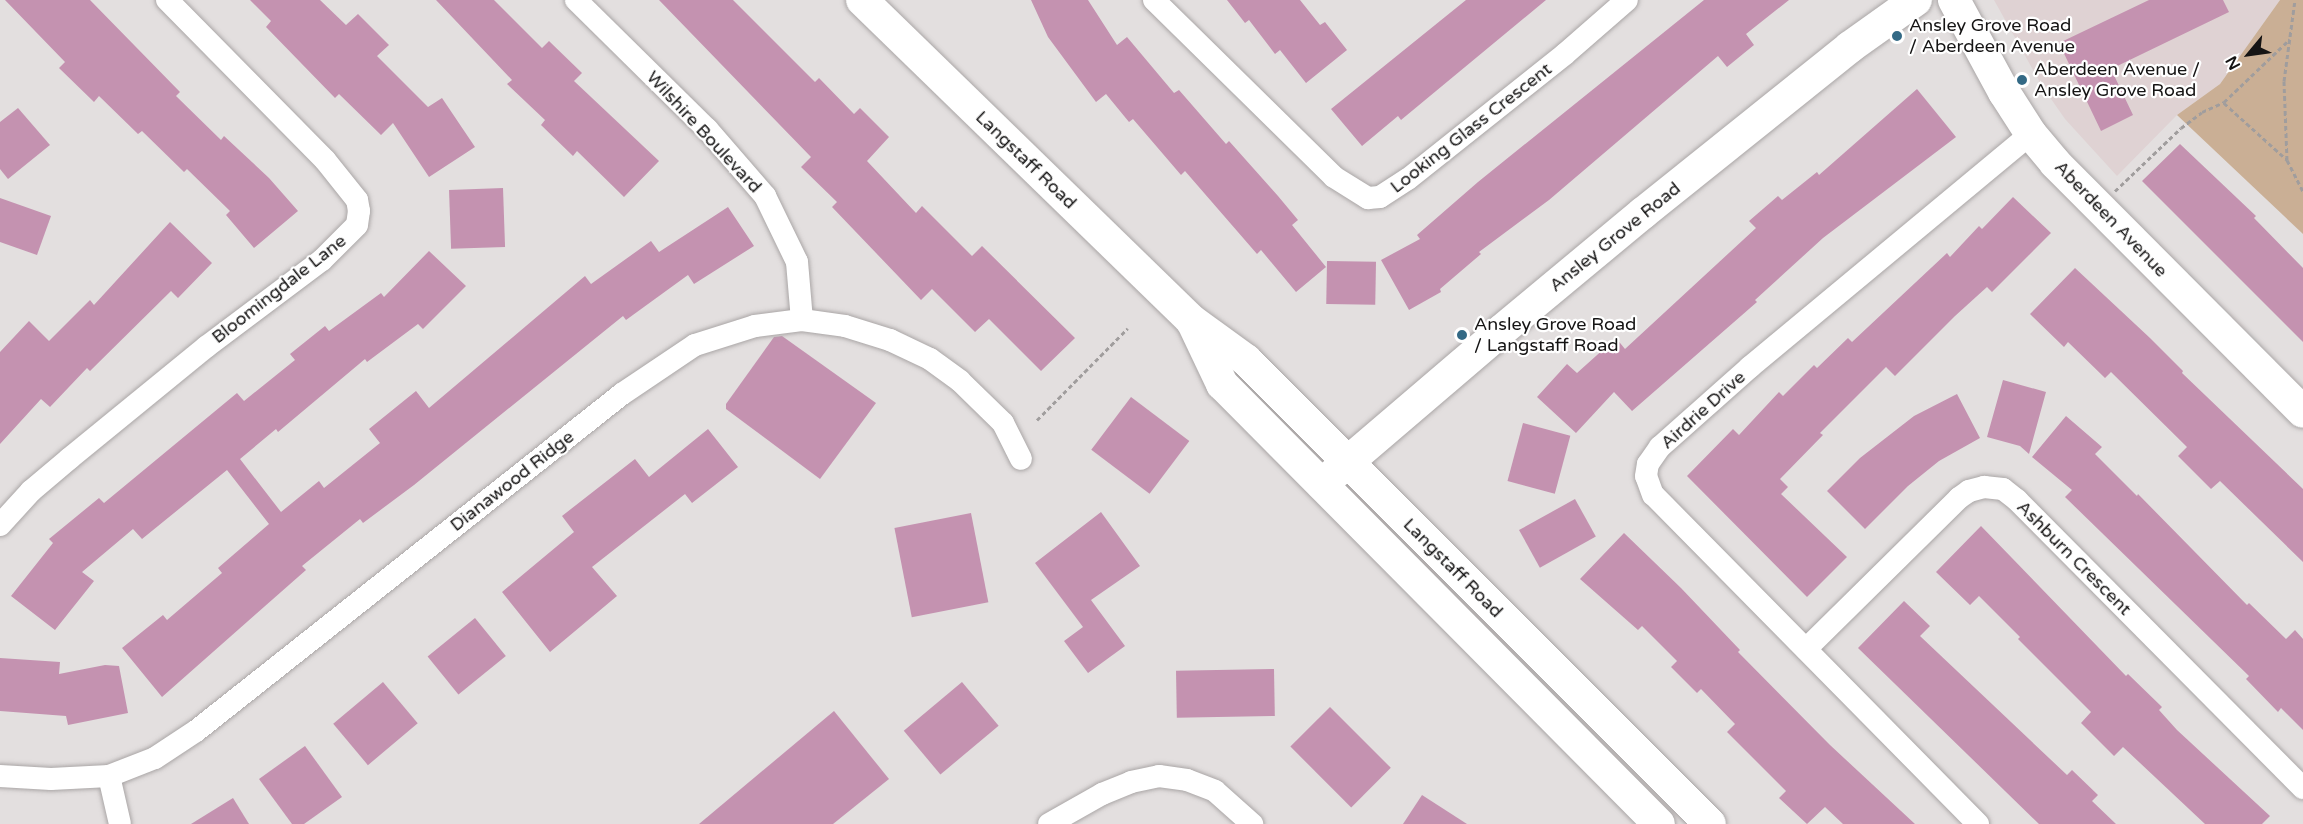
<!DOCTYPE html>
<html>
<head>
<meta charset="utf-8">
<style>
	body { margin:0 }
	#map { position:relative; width:2303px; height:824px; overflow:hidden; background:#e3dfdf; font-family:"Varela Round",sans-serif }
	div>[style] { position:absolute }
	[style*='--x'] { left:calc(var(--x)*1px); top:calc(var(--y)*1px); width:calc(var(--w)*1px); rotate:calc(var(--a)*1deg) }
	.built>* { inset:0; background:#dfd2d3 }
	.green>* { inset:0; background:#caaf95 }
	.building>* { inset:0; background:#c492b0; transform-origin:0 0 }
	.path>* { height:3px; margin-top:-1.5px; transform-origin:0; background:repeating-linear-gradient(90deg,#a09d9d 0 4.5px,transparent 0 7.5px) }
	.roads { filter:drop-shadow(0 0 2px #aaa6a6) drop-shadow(0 0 2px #aaa6a6) }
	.street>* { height:22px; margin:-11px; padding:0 11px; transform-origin:11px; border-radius:11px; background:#fff }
	.secondary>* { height:32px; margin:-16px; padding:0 16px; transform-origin:16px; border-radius:16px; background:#fff }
	.dots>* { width:16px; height:16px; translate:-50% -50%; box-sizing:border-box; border:3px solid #fff; border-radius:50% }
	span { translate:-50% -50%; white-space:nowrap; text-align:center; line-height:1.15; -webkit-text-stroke:4.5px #fff; paint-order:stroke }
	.poi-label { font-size:18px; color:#151414 }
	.left { translate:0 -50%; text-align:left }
	.street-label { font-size:18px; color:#151414 }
	.north { position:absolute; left:2219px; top:24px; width:60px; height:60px; -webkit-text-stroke:4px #fff; paint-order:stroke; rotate:241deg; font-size:16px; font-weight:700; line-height:24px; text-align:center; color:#151414 }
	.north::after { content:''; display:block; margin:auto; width:21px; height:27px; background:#151414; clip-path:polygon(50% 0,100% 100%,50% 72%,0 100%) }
</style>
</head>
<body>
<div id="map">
	<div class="built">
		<div style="clip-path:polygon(1994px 0,2280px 0,2220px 84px,2177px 115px,2117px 176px,2065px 119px,2042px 86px)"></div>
	</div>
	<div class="green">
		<div style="clip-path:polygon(2280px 0,2303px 0,2303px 234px,2177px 115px,2220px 84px)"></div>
	</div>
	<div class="building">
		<div style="clip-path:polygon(5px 0,90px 0,180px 92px,176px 96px,221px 140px,224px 136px,269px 178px,298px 211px,254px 248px,226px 215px,230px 211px,187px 169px,184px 172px,142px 131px,138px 134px,99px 96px,94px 102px,59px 68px,65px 62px)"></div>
		<div style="clip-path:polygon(250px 0,320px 0,346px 25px,358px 14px,389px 45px,377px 56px,428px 107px,442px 98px,475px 147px,429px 177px,393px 123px,381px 135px,339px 94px,335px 98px,266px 27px,271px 21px)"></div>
		<div style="clip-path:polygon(436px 0,494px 0,542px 48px,549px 41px,582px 73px,574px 81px,659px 161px,624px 197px,577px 151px,573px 156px,541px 125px,545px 120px,507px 84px,512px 80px)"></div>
		<div style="clip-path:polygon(659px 0,733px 0,815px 82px,819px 78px,854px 114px,860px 108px,889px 137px,867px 161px,916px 213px,922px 206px,972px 256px,982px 246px,1075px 338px,1041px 371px,989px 319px,975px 332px,932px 289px,921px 300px,832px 207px,837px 202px,801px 167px,811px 157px)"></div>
		<div style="clip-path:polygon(1031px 0,1088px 0,1117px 45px,1127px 37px,1174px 93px,1179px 90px,1226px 144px,1229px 141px,1278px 196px,1298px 220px,1292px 225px,1326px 267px,1296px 292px,1261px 250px,1257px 254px,1185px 171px,1181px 175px,1133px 119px,1129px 122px,1106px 94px,1096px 102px,1048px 37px)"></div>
		<div style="clip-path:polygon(1227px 0,1300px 0,1320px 25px,1325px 22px,1347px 50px,1306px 83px,1280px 50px,1275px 54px,1249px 20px,1245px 23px)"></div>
		<div style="clip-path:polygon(1466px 0,1546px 0,1401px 120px,1398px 116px,1362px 146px,1331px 109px)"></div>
		<div style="clip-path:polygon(1704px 0,1789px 0,1746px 34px,1754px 45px,1727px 67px,1718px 56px,1549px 200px,1479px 252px,1481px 254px,1440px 289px,1441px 292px,1409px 310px,1381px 260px,1420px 239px,1417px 235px,1478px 182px)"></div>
		<div style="clip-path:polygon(2149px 0,2223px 0,2229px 12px,2111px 69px,2133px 115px,2101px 131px,2059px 43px)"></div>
		<div style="clip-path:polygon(1917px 89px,1956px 137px,1823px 238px,1755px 300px,1757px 302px,1632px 411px,1614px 392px,1576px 433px,1537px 397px,1567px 364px,1577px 373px,1616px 338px,1625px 349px,1756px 228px,1749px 221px,1778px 196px,1782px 200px,1817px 172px,1819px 175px)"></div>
		<div style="clip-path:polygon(18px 108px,50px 145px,8px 179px,0 169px,0 122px)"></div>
		<div style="clip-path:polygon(2180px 144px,2256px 216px,2254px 218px,2303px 268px,2303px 342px,2142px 181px)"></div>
		<div style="left:503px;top:188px;width:59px;height:54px;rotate:88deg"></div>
		<div style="clip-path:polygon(2013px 197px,2051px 233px,1992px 292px,1987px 287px,1955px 316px,1895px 376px,1886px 367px,1820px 433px,1823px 435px,1780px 479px,1788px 487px,1781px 494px,1847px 557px,1807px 597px,1687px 476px,1733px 429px,1739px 435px,1779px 392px,1783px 396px,1814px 365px,1817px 368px,1848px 338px,1852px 342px,1947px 253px,1950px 257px,1979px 226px,1982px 229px)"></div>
		<div style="clip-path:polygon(0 198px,51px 216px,37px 255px,0 242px)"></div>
		<div style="clip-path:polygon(728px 207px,754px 246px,694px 284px,688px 275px,626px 320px,623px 316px,414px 485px,363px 523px,360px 519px,302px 566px,306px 570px,162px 697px,122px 648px,163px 615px,167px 620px,222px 573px,218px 568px,269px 524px,227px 470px,142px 539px,133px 529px,82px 572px,94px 581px,55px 630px,11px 596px,53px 543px,49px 539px,99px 498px,104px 503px,237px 393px,244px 401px,295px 360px,290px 354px,325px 326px,329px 331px,381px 293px,384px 297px,429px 251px,466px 286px,423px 329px,418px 324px,367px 362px,365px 359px,278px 432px,276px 429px,240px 459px,281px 512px,319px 481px,324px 488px,380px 443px,369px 429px,416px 391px,429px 408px,585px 276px,591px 284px,651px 241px,659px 252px)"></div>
		<div style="clip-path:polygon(170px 222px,212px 263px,178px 298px,171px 291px,90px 371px,87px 368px,50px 407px,41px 399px,0 444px,0 352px,29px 321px,49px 341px,90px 300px,94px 305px)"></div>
		<div style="left:1327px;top:261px;width:49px;height:43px;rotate:1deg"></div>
		<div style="clip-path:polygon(2075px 268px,2150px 338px,2183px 371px,2182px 373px,2303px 489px,2303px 562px,2220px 481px,2211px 489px,2178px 456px,2187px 447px,2111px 372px,2105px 378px,2068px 342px,2064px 347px,2030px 314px)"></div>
		<div style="clip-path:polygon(782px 336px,876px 403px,820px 479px,726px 409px,726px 404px,774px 337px)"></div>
		<div style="clip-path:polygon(2003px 380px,2046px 392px,2029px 454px,2020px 446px,1987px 437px)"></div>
		<div style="clip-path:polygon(1957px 394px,1980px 438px,1939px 461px,1908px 486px,1865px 529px,1827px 491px,1860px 458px,1914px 416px)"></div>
		<div style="left:1131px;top:397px;width:73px;height:66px;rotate:37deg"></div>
		<div style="clip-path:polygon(2066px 416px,2102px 447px,2095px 454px,2137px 496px,2138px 494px,2247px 605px,2249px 603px,2286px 639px,2295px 630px,2303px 639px,2303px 730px,2281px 708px,2278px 712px,2246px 679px,2249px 676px,2065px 497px,2072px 490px,2032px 457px)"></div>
		<div style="left:1523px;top:423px;width:49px;height:60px;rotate:15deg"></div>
		<div style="clip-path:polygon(708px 429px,738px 467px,692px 503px,685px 494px,592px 567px,617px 596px,550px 652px,502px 592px,574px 532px,562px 516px,635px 459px,649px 477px)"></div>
		<div style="left:1575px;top:499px;width:43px;height:64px;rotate:61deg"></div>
		<div style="clip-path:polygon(1101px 512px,1140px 566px,1091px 600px,1125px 646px,1088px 673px,1064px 641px,1083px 627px,1035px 563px)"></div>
		<div style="left:971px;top:513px;width:91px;height:78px;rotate:79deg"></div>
		<div style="clip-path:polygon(1981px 526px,2126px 676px,2128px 674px,2162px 707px,2159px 710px,2177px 730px,2270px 816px,2262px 824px,2205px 824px,2123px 747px,2114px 756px,2081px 723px,2091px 712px,2018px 639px,2020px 637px,1979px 596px,1970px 605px,1936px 572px)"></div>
		<div style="clip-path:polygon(1624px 533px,1681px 588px,1740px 650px,1738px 652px,1830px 745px,1915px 824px,1843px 824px,1825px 807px,1807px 824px,1779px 798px,1786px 791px,1727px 732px,1735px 724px,1701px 689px,1697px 693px,1671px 667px,1677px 661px,1642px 626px,1638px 630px,1580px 579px)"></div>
		<div style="clip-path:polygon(1904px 601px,1930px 626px,1920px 636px,2067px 775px,2072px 770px,2098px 795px,2092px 801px,2116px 824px,2039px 824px,1858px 648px)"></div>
		<div style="left:475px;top:618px;width:49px;height:61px;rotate:51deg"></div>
		<div style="clip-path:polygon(0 658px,60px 662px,59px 674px,105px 665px,119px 666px,128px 713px,68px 725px,66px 716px,0 711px)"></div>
		<div style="left:1274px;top:669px;width:47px;height:98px;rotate:89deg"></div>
		<div style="left:383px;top:682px;width:54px;height:65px;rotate:50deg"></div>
		<div style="left:962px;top:682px;width:57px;height:76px;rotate:50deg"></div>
		<div style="left:1330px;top:707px;width:86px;height:56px;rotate:45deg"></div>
		<div style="clip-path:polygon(834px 711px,889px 779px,833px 824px,699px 824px)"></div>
		<div style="clip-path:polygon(305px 746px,342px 797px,304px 824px,292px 824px,259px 779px)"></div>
		<div style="clip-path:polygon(1422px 795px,1467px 824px,1403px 824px)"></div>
		<div style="clip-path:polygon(233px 798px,249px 824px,191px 824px)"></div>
	</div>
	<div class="path">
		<div style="--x:2224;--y:103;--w:85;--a:42.1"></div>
		<div style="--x:2287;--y:160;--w:36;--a:63"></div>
		<div style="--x:2287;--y:160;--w:79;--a:-92.2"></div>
		<div style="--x:2284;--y:81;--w:82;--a:-82.3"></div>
		<div style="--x:2115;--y:191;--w:91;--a:-43.7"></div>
		<div style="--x:2181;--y:128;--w:26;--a:-37"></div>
		<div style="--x:2202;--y:112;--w:24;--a:-24"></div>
		<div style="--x:2224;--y:102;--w:91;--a:-43.7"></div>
		<div style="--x:1037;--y:420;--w:129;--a:-45.3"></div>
	</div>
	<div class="roads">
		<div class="street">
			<div style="--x:576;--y:0;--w:184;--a:44.6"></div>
			<div style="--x:707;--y:129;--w:89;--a:49.1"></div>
			<div style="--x:765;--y:196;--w:73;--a:64.1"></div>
			<div style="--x:797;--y:262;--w:58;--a:85.1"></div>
			<div style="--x:1154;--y:0;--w:252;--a:44.5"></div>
			<div style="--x:1334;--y:177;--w:40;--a:32"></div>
			<div style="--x:1368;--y:198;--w:12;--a:-5"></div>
			<div style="--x:1380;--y:197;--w:33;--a:-33"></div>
			<div style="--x:1408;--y:179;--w:201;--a:-38.5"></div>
			<div style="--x:1565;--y:54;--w:82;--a:-41.1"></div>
			<div style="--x:0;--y:525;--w:46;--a:-47.6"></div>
			<div style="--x:31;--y:491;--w:51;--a:-40.2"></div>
			<div style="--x:70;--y:458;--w:176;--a:-39.2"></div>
			<div style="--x:206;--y:347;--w:145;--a:-36.9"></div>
			<div style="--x:322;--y:260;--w:49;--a:-45"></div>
			<div style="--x:357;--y:225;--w:14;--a:-82"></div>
			<div style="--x:359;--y:211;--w:11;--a:-100"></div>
			<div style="--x:357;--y:200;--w:51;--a:-128.7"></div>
			<div style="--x:325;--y:160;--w:225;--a:-134.6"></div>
			<div style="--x:1806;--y:649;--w:215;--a:-44.6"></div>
			<div style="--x:1959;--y:498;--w:12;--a:-35"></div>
			<div style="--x:1969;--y:491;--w:16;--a:-15"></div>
			<div style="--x:1984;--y:487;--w:19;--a:6"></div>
			<div style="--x:2003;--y:489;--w:18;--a:38"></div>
			<div style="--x:2017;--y:500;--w:406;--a:45.2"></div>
			<div style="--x:0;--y:776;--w:51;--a:3.4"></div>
			<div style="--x:51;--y:779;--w:58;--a:-3"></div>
			<div style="--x:109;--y:776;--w:49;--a:-21.4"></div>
			<div style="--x:155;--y:758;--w:49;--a:-33.4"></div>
			<div style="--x:196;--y:731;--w:543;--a:-38.35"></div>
			<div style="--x:622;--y:394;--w:88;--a:-33.9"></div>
			<div style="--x:695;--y:345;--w:63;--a:-17.6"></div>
			<div style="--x:755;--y:326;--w:47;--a:-7.3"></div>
			<div style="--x:802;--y:320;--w:43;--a:7.9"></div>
			<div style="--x:845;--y:326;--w:47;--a:17.3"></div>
			<div style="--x:890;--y:340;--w:44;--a:25.4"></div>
			<div style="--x:930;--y:359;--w:37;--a:36"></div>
			<div style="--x:960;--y:381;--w:60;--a:44.3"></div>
			<div style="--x:1003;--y:423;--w:40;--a:63.4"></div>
			<div style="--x:109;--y:776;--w:49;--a:77.1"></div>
			<div style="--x:1049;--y:824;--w:61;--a:-29.5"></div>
			<div style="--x:1102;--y:794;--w:31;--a:-22"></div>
			<div style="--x:1131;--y:782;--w:29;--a:-12"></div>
			<div style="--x:1159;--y:776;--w:28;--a:8"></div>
			<div style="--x:1187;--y:780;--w:30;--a:21"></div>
			<div style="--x:1215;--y:791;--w:50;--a:41.7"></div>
			<div style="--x:1978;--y:824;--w:462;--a:-134.6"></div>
			<div style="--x:1653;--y:495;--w:20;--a:-110"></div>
			<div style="--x:1646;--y:476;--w:12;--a:-81"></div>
			<div style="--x:1648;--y:464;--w:21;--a:-55"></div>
			<div style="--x:1660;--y:447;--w:120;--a:-41.6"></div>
			<div style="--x:1750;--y:367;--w:365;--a:-39.7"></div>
		</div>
		<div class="secondary">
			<div style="--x:862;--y:0;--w:459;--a:44.2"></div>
			<div style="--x:1191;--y:320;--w:68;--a:36"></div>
			<div style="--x:1246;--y:360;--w:656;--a:45"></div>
			<div style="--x:1954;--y:0;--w:105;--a:61.5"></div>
			<div style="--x:2004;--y:92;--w:50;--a:57.3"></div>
			<div style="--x:2031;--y:134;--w:38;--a:50"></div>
			<div style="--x:2055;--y:163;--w:351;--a:45.1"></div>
			<div style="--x:1193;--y:323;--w:68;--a:64.6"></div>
			<div style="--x:1222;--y:384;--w:620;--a:45.2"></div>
			<div style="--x:1322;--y:484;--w:237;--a:-40.5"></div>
			<div style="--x:1502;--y:330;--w:183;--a:-39.7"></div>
			<div style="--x:1643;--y:213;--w:265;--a:-38.7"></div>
			<div style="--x:1850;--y:47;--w:81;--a:-35.5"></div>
		</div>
	</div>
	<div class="dots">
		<div style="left:1897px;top:36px;background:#336985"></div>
		<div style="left:2022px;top:80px;background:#336985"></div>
		<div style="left:1462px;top:335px;background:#336985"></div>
	</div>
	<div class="poi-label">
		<span class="left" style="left:1909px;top:36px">Ansley Grove Road<br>/ Aberdeen Avenue</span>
		<span class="left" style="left:2034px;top:80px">Aberdeen Avenue /<br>Ansley Grove Road</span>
		<span class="left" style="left:1474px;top:335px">Ansley Grove Road<br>/ Langstaff Road</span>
	</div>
	<div class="street-label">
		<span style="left:1471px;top:128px;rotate:-38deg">Looking Glass Crescent</span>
		<span style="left:704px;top:132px;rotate:47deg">Wilshire Boulevard</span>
		<span style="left:1026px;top:160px;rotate:44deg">Langstaff Road</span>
		<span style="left:2111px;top:219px;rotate:46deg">Aberdeen Avenue</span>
		<span style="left:1615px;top:237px;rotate:-39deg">Ansley Grove Road</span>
		<span style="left:279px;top:289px;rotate:-38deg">Bloomingdale Lane</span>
		<span style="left:1703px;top:410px;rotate:-42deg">Airdrie Drive</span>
		<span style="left:512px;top:481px;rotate:-38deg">Dianawood Ridge</span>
		<span style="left:2074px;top:558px;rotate:45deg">Ashburn Crescent</span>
		<span style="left:1453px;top:568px;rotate:45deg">Langstaff Road</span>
	</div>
	<div class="north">N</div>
</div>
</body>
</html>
